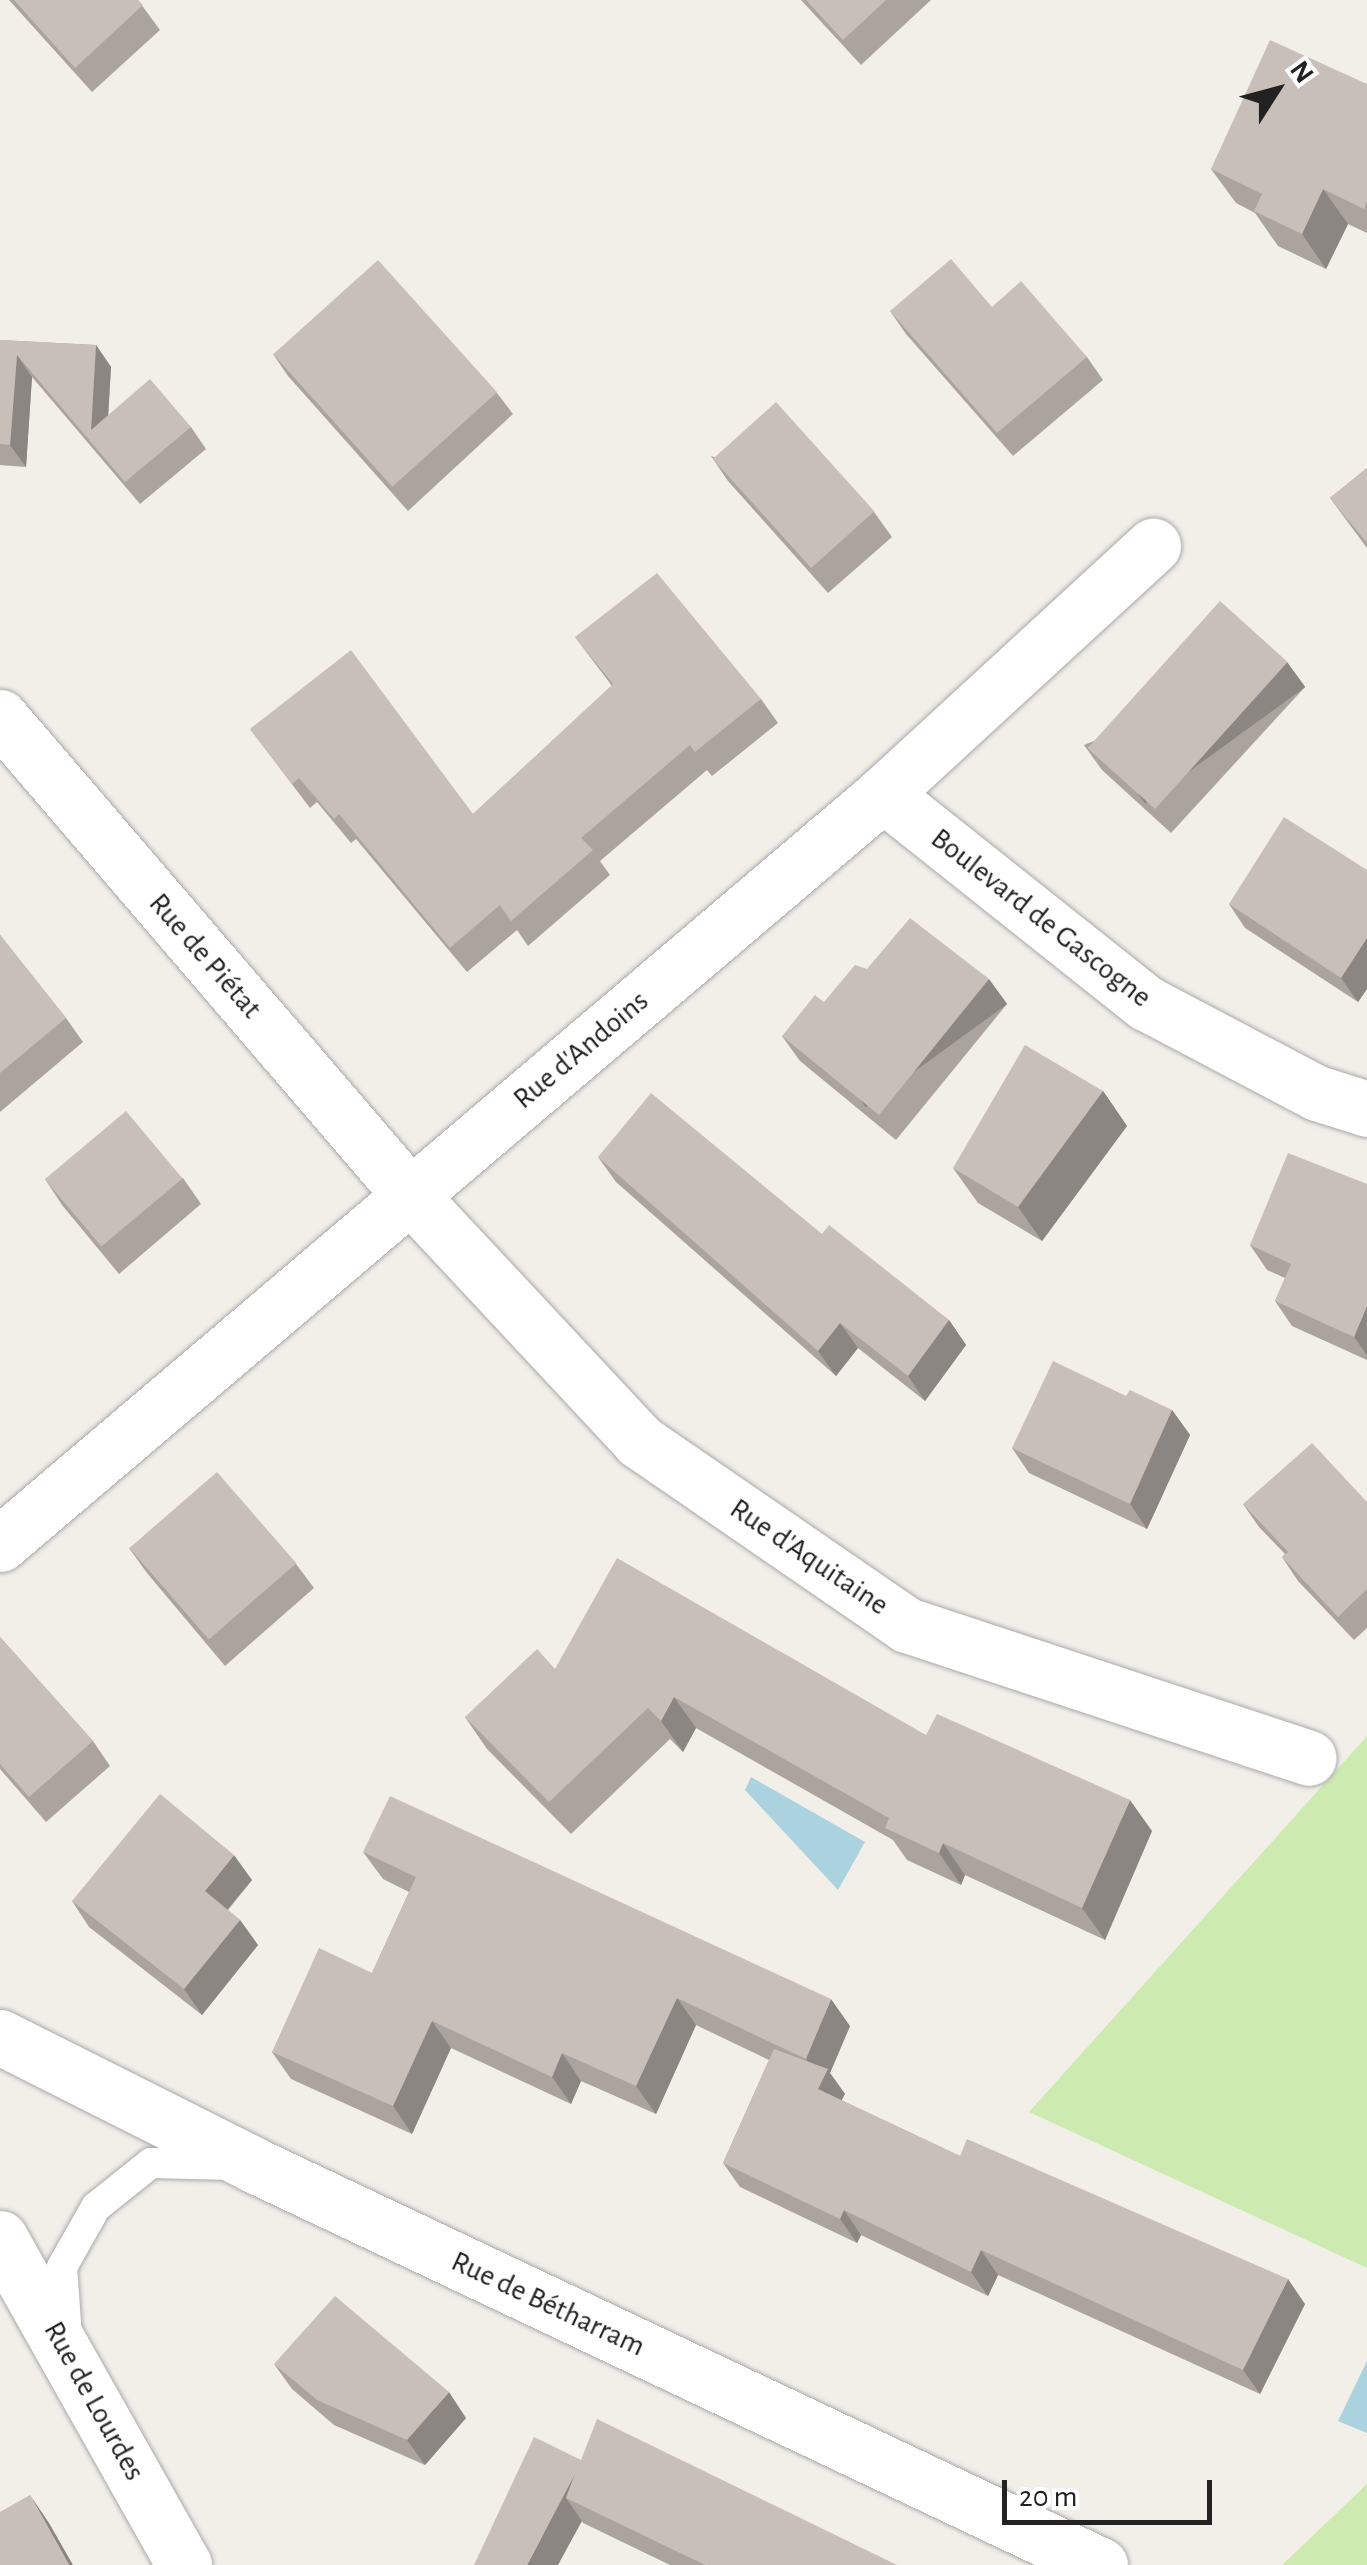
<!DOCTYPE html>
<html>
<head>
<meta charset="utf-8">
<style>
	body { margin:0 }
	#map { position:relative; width:1367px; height:2565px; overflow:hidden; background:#f2efe9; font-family:"Alegreya Sans",sans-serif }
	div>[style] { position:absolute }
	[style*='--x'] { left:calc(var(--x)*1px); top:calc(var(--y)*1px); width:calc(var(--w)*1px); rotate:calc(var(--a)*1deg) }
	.grass>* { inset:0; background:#cdebb0 }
	.water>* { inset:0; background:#aad3df }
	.roads { filter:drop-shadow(0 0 2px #a9a9a9) drop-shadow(0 0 2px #a9a9a9) }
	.lane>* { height:30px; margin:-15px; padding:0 15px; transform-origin:15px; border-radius:15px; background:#fff }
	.street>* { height:55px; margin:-27.5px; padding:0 27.5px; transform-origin:27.5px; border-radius:27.5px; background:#fff }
	.wall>* { inset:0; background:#aba49e }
	.shaded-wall>* { inset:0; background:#8b8681; transform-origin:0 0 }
	.building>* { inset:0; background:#c7bfb8; transform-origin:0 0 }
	span { translate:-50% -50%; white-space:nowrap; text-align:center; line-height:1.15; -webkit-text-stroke:9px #fff; paint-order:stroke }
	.street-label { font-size:30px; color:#222 }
	.north { position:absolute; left:1227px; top:40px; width:100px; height:100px; -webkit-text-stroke:8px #fff; paint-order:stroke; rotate:54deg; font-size:28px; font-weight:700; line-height:40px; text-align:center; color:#222 }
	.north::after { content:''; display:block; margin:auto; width:35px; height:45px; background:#222; clip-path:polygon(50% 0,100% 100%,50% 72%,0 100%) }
	.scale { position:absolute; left:1002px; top:2480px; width:210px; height:45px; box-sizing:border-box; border:5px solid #222; border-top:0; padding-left:12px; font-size:30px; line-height:35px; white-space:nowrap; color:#222; -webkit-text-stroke:8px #fff; paint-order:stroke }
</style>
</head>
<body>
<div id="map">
	<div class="grass">
		<div style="clip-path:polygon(1367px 1736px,1367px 2268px,1029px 2112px)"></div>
		<div style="clip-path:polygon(1367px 2484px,1367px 2565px,1282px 2565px)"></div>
	</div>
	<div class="water">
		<div style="clip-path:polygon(751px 1777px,865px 1842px,838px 1890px,745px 1790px)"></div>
		<div style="clip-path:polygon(1367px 2361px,1367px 2433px,1338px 2421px)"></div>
	</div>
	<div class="roads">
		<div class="lane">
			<div style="--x:67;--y:2336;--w:69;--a:-94.1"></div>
			<div style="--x:62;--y:2267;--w:69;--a:-60.5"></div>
			<div style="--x:96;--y:2207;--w:70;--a:-38.7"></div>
			<div style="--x:151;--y:2163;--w:80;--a:1.4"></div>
		</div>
		<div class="street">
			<div style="--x:0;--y:717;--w:628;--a:49.39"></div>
			<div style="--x:409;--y:1194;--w:338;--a:47"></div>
			<div style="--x:639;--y:1441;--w:325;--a:34.5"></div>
			<div style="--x:907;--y:1625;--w:423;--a:18.3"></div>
			<div style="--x:883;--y:794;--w:336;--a:38.5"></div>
			<div style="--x:1146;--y:1003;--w:193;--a:27.8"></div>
			<div style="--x:1317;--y:1093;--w:52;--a:17.7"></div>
			<div style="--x:0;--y:1544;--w:1159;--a:-40.34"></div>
			<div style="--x:883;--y:794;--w:367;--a:-42.6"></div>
			<div style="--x:0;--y:2037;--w:284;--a:26.7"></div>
			<div style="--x:254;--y:2165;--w:936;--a:25.31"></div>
			<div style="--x:0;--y:2238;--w:375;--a:60.6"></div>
		</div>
	</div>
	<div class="wall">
		<div style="clip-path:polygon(9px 0,138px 0,160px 30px,92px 92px)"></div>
		<div style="clip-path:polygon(801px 0,931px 0,861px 65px)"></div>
		<div style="clip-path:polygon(1367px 84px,1367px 233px,1348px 224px,1326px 269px,1278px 246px,1255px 213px,1236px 203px,1211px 169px)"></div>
		<div style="clip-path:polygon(992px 307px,1087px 357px,1103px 380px,1013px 456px,906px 334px,890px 311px)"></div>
		<div style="clip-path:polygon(0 340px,96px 345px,111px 367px,108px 416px,191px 427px,206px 449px,140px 504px,32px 377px,26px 467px,0 465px)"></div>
		<div style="clip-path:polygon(273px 354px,497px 393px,513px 414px,408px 511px,288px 376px)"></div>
		<div style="clip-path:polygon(711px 456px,874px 512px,892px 537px,828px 593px,728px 481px)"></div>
		<div style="clip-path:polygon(1367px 468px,1367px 548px,1330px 498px)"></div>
		<div style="clip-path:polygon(575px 637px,761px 699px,778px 723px,712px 776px,707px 770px,600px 861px,610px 875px,528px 946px,517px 930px,467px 972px,356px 839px,351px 843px,317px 802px,310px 808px,250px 729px,473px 814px,612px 686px)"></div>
		<div style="clip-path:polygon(1287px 662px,1305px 687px,1171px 833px,1102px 770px,1084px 745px)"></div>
		<div style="clip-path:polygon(1367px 870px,1367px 989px,1358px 1002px,1245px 928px,1229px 904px)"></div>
		<div style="clip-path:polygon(0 935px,66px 1018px,83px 1042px,0 1112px)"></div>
		<div style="clip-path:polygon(824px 1002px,1007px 1004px,896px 1140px,800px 1061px,782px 1036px)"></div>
		<div style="clip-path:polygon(1103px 1091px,1127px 1126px,1042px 1241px,978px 1203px,953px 1168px)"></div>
		<div style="clip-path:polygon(598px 1157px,822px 1234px,949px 1320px,966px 1345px,925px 1401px,858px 1348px,836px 1376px,616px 1182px)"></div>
		<div style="clip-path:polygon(183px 1178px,201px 1204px,119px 1274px,62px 1205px,45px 1179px)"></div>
		<div style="clip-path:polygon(1367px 1184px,1367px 1360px,1292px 1326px,1275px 1301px,1285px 1278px,1267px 1270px,1250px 1245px)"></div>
		<div style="clip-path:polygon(1172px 1410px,1190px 1435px,1147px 1529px,1029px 1473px,1012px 1448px)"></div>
		<div style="clip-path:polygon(1367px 1502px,1367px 1628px,1354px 1640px,1298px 1581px,1282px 1557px,1285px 1554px,1259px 1527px,1243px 1504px)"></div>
		<div style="clip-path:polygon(129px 1548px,296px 1564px,314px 1588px,225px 1666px,147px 1573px)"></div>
		<div style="clip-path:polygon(0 1637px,93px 1741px,110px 1766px,46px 1822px,0 1769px)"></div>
		<div style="clip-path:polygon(555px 1669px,926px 1735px,1152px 1831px,1105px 1940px,965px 1875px,961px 1885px,907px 1860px,893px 1840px,696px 1728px,683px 1752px,670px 1739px,571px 1834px,487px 1749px,465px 1717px)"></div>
		<div style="clip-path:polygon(363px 1852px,850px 2026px,830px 2073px,845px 2094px,841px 2100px,960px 2156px,1305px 2304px,1260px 2394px,998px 2275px,988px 2296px,861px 2235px,857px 2243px,740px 2187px,723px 2163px,769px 2060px,696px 2025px,656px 2114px,581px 2081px,571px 2104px,451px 2048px,412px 2134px,291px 2079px,272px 2052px,372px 1973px,409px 1892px,383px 1879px)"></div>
		<div style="clip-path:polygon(252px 1880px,228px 1910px,240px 1920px,258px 1945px,202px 2015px,89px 1927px,72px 1901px)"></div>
		<div style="clip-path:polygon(274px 2364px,466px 2418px,425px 2465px,334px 2425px,292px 2389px)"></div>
		<div style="clip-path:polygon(581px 2460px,897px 2565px,670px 2565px,583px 2523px,582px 2521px,474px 2565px)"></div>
	</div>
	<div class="shaded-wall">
		<div style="clip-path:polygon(1323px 189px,1348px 224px,1326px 269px,1302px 234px)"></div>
		<div style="clip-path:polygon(96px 345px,111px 367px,106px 452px,91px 430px)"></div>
		<div style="clip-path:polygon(17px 355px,32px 377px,26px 467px,10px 445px)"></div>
		<div style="left:1287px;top:662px;width:31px;height:198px;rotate:54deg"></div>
		<div style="clip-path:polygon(1367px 938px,1367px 989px,1358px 1002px,1341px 978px)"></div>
		<div style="left:989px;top:979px;width:31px;height:175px;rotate:54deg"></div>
		<div style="clip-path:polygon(1103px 1091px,1127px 1126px,1042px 1241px,1018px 1207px)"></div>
		<div style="clip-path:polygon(1367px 1306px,1367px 1355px,1354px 1337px)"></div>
		<div style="clip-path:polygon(949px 1320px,966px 1345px,925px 1401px,908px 1376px)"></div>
		<div style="clip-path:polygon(840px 1323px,858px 1348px,836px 1376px,818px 1351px)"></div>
		<div style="clip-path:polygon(1172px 1410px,1190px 1435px,1147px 1529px,1130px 1504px)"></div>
		<div style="clip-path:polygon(674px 1697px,696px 1728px,683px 1752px,661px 1721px)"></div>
		<div style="clip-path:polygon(1130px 1800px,1152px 1831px,1105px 1940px,1082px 1908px)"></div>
		<div style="clip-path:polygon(943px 1843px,965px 1875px,961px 1885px,939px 1853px)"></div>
		<div style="clip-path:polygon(234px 1855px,252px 1880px,222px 1916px,205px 1891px)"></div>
		<div style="clip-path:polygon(240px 1920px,258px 1945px,202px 2015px,184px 1989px)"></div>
		<div style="clip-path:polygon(677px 1998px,696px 2025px,656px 2114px,636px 2086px)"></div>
		<div style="clip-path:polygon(831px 1999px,850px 2026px,830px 2073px,845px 2094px,835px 2113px,818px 2089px,821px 2081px,806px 2059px)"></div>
		<div style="clip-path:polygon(432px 2021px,451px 2048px,412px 2134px,393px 2106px)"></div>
		<div style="clip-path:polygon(562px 2053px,581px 2081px,571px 2104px,552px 2077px)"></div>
		<div style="clip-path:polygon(844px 2210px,861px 2235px,857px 2243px,840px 2219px)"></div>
		<div style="clip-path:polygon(981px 2250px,998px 2275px,988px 2296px,971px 2272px)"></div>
		<div style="clip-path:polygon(1288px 2279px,1305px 2304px,1260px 2394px,1243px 2370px)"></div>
		<div style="clip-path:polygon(449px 2392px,466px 2418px,425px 2465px,407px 2440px)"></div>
		<div style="clip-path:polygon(575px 2474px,566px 2498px,582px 2521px,558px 2565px,527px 2565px)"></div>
		<div style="clip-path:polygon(30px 2495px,49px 2523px,73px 2565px,69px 2565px)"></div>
	</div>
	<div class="building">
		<div style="clip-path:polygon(14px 0,138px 0,143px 5px,75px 68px)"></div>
		<div style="clip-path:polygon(806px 0,886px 0,843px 40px)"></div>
		<div style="clip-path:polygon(1270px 40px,1367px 84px,1367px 201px,1364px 209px,1323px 189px,1302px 234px,1254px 211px,1262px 194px,1211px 169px)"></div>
		<div style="clip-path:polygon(951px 259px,992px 307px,1021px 281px,1087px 357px,997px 433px,890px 311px)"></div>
		<div style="left:378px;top:260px;width:178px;height:141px;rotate:48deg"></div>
		<div style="clip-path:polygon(0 340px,96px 345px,91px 430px,150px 379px,191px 427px,125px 482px,17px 355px,10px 445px,0 444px)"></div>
		<div style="left:776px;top:402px;width:147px;height:85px;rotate:48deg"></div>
		<div style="clip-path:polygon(1367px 468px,1367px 543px,1330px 498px)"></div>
		<div style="clip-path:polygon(657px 573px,761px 699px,695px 752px,690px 745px,581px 838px,593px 850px,511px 921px,500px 905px,450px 948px,339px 814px,334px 819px,299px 778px,292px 784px,250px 729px,351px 650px,473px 814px,613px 684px,575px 637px)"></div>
		<div style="left:1220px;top:601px;width:91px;height:198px;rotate:42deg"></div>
		<div style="clip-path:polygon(1284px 817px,1367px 870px,1367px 938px,1341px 978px,1229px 904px)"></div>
		<div style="clip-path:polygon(910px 918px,989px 979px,879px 1115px,782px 1036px,815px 995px,824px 1002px,855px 965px,867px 969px)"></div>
		<div style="clip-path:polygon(0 935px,66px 1018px,0 1073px)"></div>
		<div style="clip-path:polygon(1025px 1045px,1103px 1091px,1018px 1207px,953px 1168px)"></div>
		<div style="clip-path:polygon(651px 1093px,822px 1234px,829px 1225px,949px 1320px,908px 1376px,840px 1323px,818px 1351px,598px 1157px)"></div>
		<div style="left:126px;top:1111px;width:88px;height:106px;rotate:50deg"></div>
		<div style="clip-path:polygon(1288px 1153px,1367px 1184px,1367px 1306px,1354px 1337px,1275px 1301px,1291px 1264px,1250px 1245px)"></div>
		<div style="clip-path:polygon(1053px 1361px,1126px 1396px,1130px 1390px,1172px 1410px,1130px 1504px,1012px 1448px)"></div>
		<div style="clip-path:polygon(1312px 1443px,1367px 1502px,1367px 1589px,1338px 1617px,1282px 1557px,1288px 1552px,1243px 1504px)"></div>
		<div style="left:217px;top:1472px;width:121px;height:116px;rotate:49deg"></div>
		<div style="clip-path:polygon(617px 1558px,926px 1735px,937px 1714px,1130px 1800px,1082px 1908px,943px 1843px,939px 1853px,885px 1828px,889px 1818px,674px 1697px,661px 1721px,648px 1708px,549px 1802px,465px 1717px,537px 1649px,555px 1669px)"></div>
		<div style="clip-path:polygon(0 1637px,93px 1741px,29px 1797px,0 1764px)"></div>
		<div style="clip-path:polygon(160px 1794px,234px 1855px,205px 1891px,240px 1920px,184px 1989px,72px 1901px)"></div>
		<div style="clip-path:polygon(390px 1796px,831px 1999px,806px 2059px,677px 1998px,636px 2086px,562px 2053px,552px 2077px,432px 2021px,393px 2106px,272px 2052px,319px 1948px,372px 1973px,416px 1877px,363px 1852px)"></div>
		<div style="clip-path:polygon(774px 2049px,828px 2069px,818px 2089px,960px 2156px,967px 2139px,1288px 2279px,1243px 2370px,981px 2250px,971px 2272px,844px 2210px,840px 2219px,723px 2163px)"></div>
		<div style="clip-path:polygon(335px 2296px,449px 2392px,407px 2440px,317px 2400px,274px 2364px)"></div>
		<div style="clip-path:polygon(597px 2419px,897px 2565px,705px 2565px,566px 2498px,575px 2474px,527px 2565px,474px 2565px,534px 2437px,581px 2460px)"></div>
		<div style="clip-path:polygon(30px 2495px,69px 2565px,0 2565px,0 2512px)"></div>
	</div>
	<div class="street-label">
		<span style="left:1041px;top:918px;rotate:38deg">Boulevard de Gascogne</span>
		<span style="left:205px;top:956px;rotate:49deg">Rue de Piétat</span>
		<span style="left:581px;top:1050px;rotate:-40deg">Rue d'Andoins</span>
		<span style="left:809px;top:1557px;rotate:34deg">Rue d'Aquitaine</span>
		<span style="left:548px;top:2304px;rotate:25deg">Rue de Bétharram</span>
		<span style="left:94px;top:2401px;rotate:61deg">Rue de Lourdes</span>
	</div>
	<div class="north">N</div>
	<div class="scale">20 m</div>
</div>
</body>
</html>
